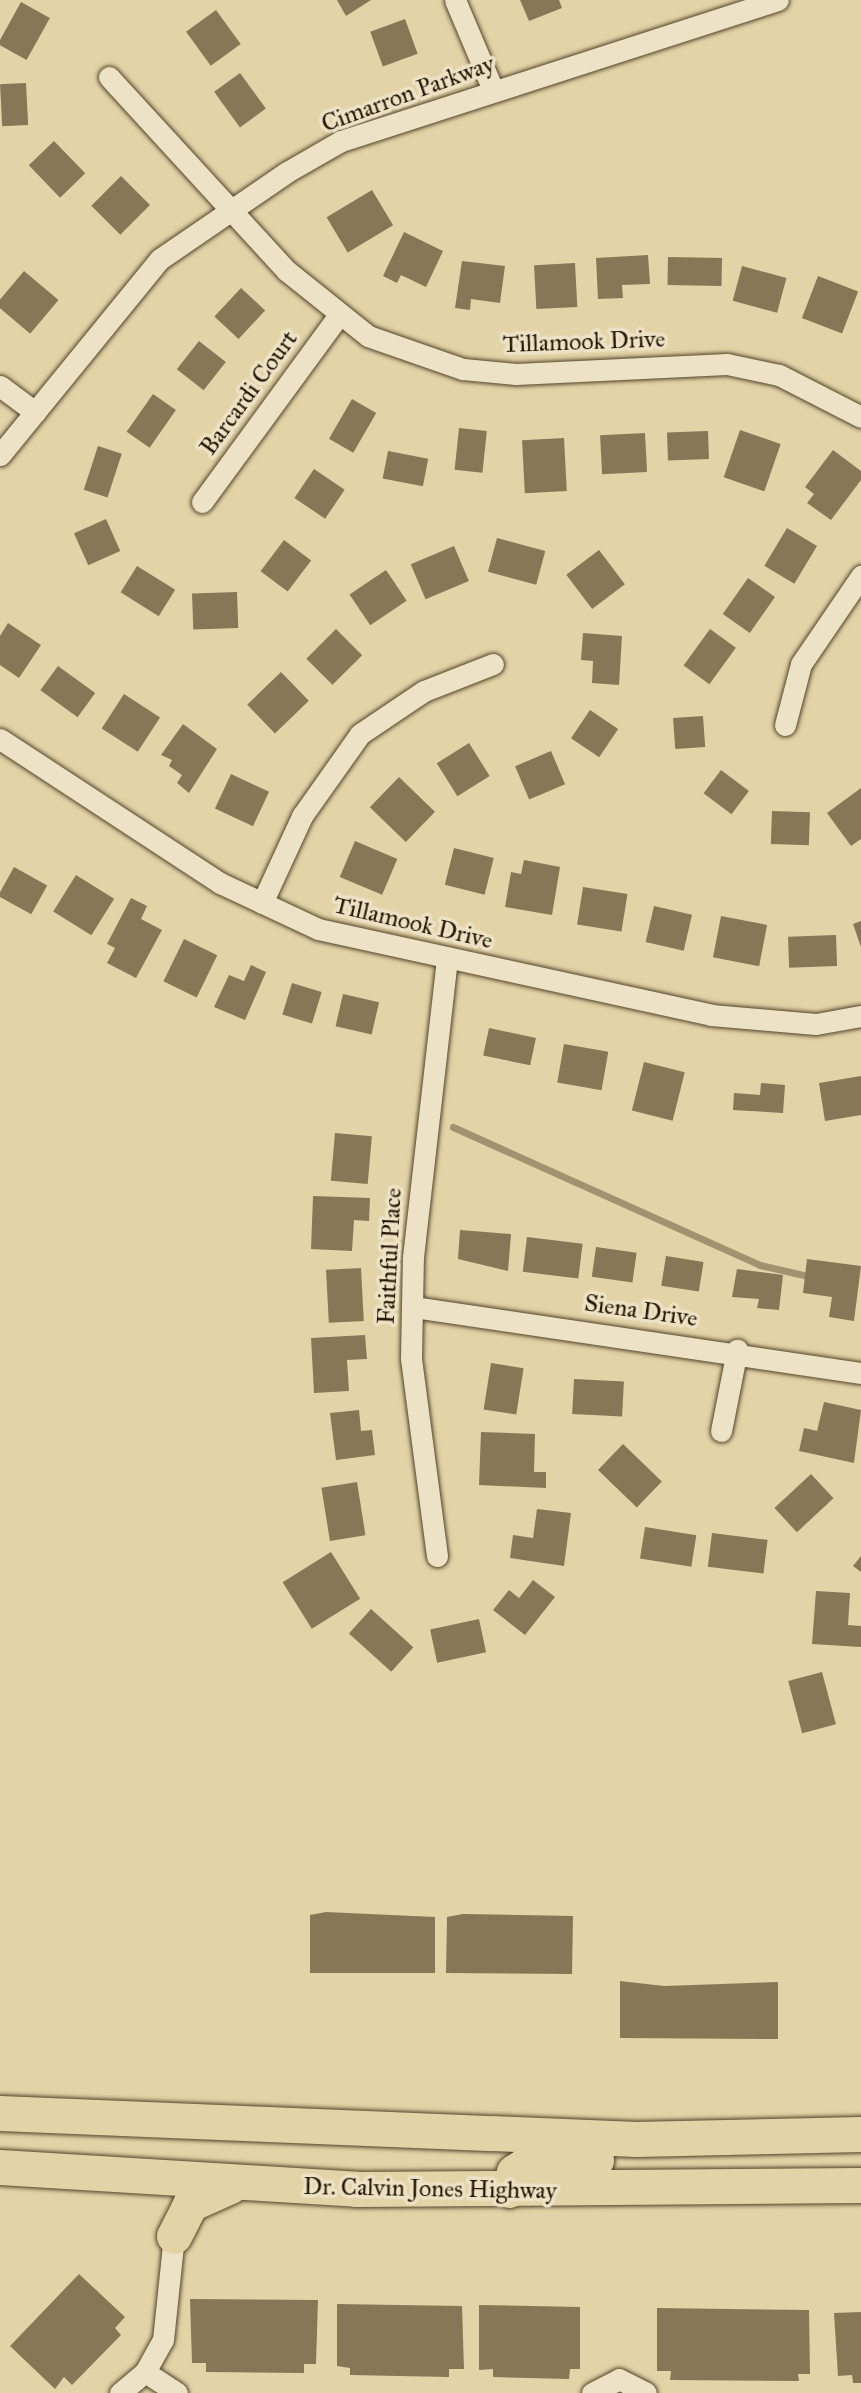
<!DOCTYPE html>
<html>
<head>
<meta charset="utf-8">
<style>
	body { margin:0 }
	#map { position:relative; width:861px; height:2393px; overflow:hidden; background:#e4d3a7; font-family:"IM FELL Great Primer",serif }
	div>[style] { position:absolute }
	[style*='--x'] { left:calc(var(--x)*1px); top:calc(var(--y)*1px); width:calc(var(--w)*1px); rotate:calc(var(--a)*1deg) }
	.stream>* { height:7px; margin:-3.5px; padding:0 3.5px; transform-origin:3.5px; border-radius:3.5px; background:#a2926f }
	.building>* { inset:0; background:#877757; transform-origin:0 0 }
	.roads { filter:drop-shadow(0 0 2px #53442a) drop-shadow(0 0 2px #53442a) }
	.minor>* { height:21px; margin:-10.5px; padding:0 10.5px; transform-origin:10.5px; border-radius:10.5px; background:#ede2c6 }
	.trunk>* { height:35px; margin:-17.5px; padding:0 17.5px; transform-origin:17.5px; border-radius:17.5px; background:#e4d3a7 }
	span { translate:-50% -50%; white-space:nowrap; text-align:center; line-height:1.15; -webkit-text-stroke:7px #ede2c6; paint-order:stroke }
	.street-label { font-size:24px; color:#231401 }
</style>
</head>
<body>
<div id="map">
	<div class="stream">
		<div style="--x:453;--y:1127;--w:337;--a:24.2"></div>
		<div style="--x:760;--y:1265;--w:53;--a:13"></div>
	</div>
	<div class="building">
		<div style="clip-path:polygon(337px 0,371px 0,346px 16px)"></div>
		<div style="clip-path:polygon(520px 0,559px 0,562px 8px,529px 21px)"></div>
		<div style="left:21px;top:2px;width:33px;height:48px;rotate:29deg"></div>
		<div style="left:216px;top:10px;width:42px;height:37px;rotate:54deg"></div>
		<div style="left:405px;top:19px;width:37px;height:37px;rotate:70deg"></div>
		<div style="left:240px;top:73px;width:44px;height:32px;rotate:54deg"></div>
		<div style="left:26px;top:83px;width:42px;height:26px;rotate:87deg"></div>
		<div style="left:54px;top:141px;width:45px;height:35px;rotate:46deg"></div>
		<div style="left:121px;top:176px;width:41px;height:42px;rotate:45deg"></div>
		<div style="left:372px;top:190px;width:41px;height:53px;rotate:59deg"></div>
		<div style="clip-path:polygon(404px 232px,443px 251px,426px 287px,401px 275px,397px 283px,383px 276px)"></div>
		<div style="clip-path:polygon(648px 255px,650px 284px,622px 285px,623px 298px,598px 299px,596px 258px)"></div>
		<div style="left:668px;top:257px;width:54px;height:28px;rotate:1deg"></div>
		<div style="clip-path:polygon(462px 261px,505px 266px,500px 303px,471px 299px,470px 310px,455px 308px)"></div>
		<div style="left:575px;top:263px;width:44px;height:41px;rotate:87deg"></div>
		<div style="left:742px;top:266px;width:46px;height:36px;rotate:15deg"></div>
		<div style="left:24px;top:271px;width:45px;height:44px;rotate:40deg"></div>
		<div style="left:818px;top:276px;width:43px;height:45px;rotate:21deg"></div>
		<div style="left:241px;top:288px;width:33px;height:39px;rotate:43deg"></div>
		<div style="left:199px;top:341px;width:34px;height:36px;rotate:38deg"></div>
		<div style="left:153px;top:394px;width:28px;height:46px;rotate:35deg"></div>
		<div style="left:352px;top:399px;width:28px;height:46px;rotate:30deg"></div>
		<div style="left:459px;top:428px;width:28px;height:42px;rotate:6deg"></div>
		<div style="left:740px;top:430px;width:43px;height:50px;rotate:19deg"></div>
		<div style="left:708px;top:431px;width:28px;height:41px;rotate:88deg"></div>
		<div style="left:645px;top:433px;width:39px;height:45px;rotate:87deg"></div>
		<div style="left:564px;top:438px;width:53px;height:42px;rotate:87deg"></div>
		<div style="left:98px;top:446px;width:25px;height:46px;rotate:18deg"></div>
		<div style="clip-path:polygon(833px 450px,861px 471px,861px 480px,831px 520px,807px 503px,814px 494px,805px 487px)"></div>
		<div style="left:388px;top:451px;width:41px;height:28px;rotate:11deg"></div>
		<div style="left:314px;top:469px;width:37px;height:35px;rotate:34deg"></div>
		<div style="left:106px;top:519px;width:35px;height:35px;rotate:66deg"></div>
		<div style="left:787px;top:528px;width:35px;height:44px;rotate:31deg"></div>
		<div style="left:497px;top:538px;width:50px;height:35px;rotate:15deg"></div>
		<div style="left:284px;top:540px;width:34px;height:39px;rotate:37deg"></div>
		<div style="left:454px;top:546px;width:38px;height:47px;rotate:67deg"></div>
		<div style="left:599px;top:550px;width:43px;height:41px;rotate:53deg"></div>
		<div style="left:137px;top:566px;width:45px;height:31px;rotate:32deg"></div>
		<div style="left:386px;top:570px;width:37px;height:44px;rotate:56deg"></div>
		<div style="left:748px;top:578px;width:33px;height:44px;rotate:35deg"></div>
		<div style="left:237px;top:592px;width:36px;height:45px;rotate:88deg"></div>
		<div style="clip-path:polygon(8px 623px,41px 645px,19px 678px,0 665px,0 636px)"></div>
		<div style="left:336px;top:629px;width:37px;height:42px;rotate:45deg"></div>
		<div style="left:710px;top:629px;width:32px;height:45px;rotate:36deg"></div>
		<div style="clip-path:polygon(583px 633px,622px 636px,619px 685px,592px 683px,593px 661px,581px 660px)"></div>
		<div style="left:58px;top:666px;width:46px;height:30px;rotate:36deg"></div>
		<div style="left:281px;top:672px;width:40px;height:47px;rotate:46deg"></div>
		<div style="left:124px;top:694px;width:43px;height:41px;rotate:33deg"></div>
		<div style="left:590px;top:710px;width:34px;height:34px;rotate:34deg"></div>
		<div style="left:703px;top:716px;width:31px;height:30px;rotate:86deg"></div>
		<div style="clip-path:polygon(183px 724px,217px 749px,189px 793px,177px 783px,182px 775px,169px 766px,172px 760px,161px 755px)"></div>
		<div style="left:469px;top:743px;width:39px;height:38px;rotate:58deg"></div>
		<div style="left:551px;top:751px;width:36px;height:39px;rotate:67deg"></div>
		<div style="left:721px;top:770px;width:35px;height:29px;rotate:37deg"></div>
		<div style="left:231px;top:774px;width:42px;height:38px;rotate:25deg"></div>
		<div style="left:399px;top:777px;width:50px;height:42px;rotate:44deg"></div>
		<div style="clip-path:polygon(861px 788px,861px 839px,851px 846px,827px 813px)"></div>
		<div style="left:772px;top:811px;width:38px;height:33px;rotate:2deg"></div>
		<div style="left:355px;top:841px;width:46px;height:39px;rotate:23deg"></div>
		<div style="left:454px;top:848px;width:41px;height:38px;rotate:14deg"></div>
		<div style="clip-path:polygon(524px 860px,560px 867px,552px 915px,505px 907px,511px 872px,521px 874px)"></div>
		<div style="left:14px;top:867px;width:38px;height:33px;rotate:29deg"></div>
		<div style="left:76px;top:875px;width:45px;height:43px;rotate:32deg"></div>
		<div style="left:583px;top:887px;width:45px;height:38px;rotate:9deg"></div>
		<div style="clip-path:polygon(131px 898px,147px 906px,141px 919px,162px 930px,136px 978px,107px 963px,115px 948px,107px 944px)"></div>
		<div style="left:654px;top:906px;width:39px;height:37px;rotate:13deg"></div>
		<div style="left:721px;top:916px;width:47px;height:42px;rotate:11deg"></div>
		<div style="clip-path:polygon(861px 921px,861px 947px,853px 924px)"></div>
		<div style="left:836px;top:935px;width:31px;height:48px;rotate:88deg"></div>
		<div style="left:184px;top:939px;width:37px;height:47px;rotate:26deg"></div>
		<div style="clip-path:polygon(251px 965px,266px 972px,245px 1020px,214px 1007px,229px 975px,244px 981px)"></div>
		<div style="left:292px;top:983px;width:31px;height:33px;rotate:17deg"></div>
		<div style="left:343px;top:994px;width:37px;height:33px;rotate:13deg"></div>
		<div style="left:489px;top:1028px;width:48px;height:28px;rotate:12deg"></div>
		<div style="left:564px;top:1044px;width:45px;height:39px;rotate:10deg"></div>
		<div style="left:644px;top:1062px;width:42px;height:50px;rotate:14deg"></div>
		<div style="clip-path:polygon(861px 1076px,861px 1115px,825px 1121px,819px 1083px)"></div>
		<div style="clip-path:polygon(761px 1083px,785px 1085px,783px 1113px,733px 1110px,734px 1093px,760px 1095px)"></div>
		<div style="left:335px;top:1133px;width:37px;height:48px;rotate:5deg"></div>
		<div style="clip-path:polygon(313px 1196px,370px 1198px,369px 1221px,354px 1220px,352px 1251px,311px 1249px)"></div>
		<div style="clip-path:polygon(460px 1230px,511px 1234px,508px 1271px,458px 1259px)"></div>
		<div style="left:527px;top:1237px;width:56px;height:35px;rotate:7deg"></div>
		<div style="left:596px;top:1247px;width:41px;height:30px;rotate:8deg"></div>
		<div style="left:666px;top:1256px;width:38px;height:30px;rotate:9deg"></div>
		<div style="clip-path:polygon(807px 1259px,861px 1266px,854px 1321px,829px 1317px,832px 1297px,803px 1293px)"></div>
		<div style="left:361px;top:1268px;width:53px;height:35px;rotate:87deg"></div>
		<div style="clip-path:polygon(737px 1269px,783px 1275px,779px 1310px,757px 1308px,759px 1299px,732px 1297px)"></div>
		<div style="clip-path:polygon(365px 1335px,367px 1359px,347px 1360px,349px 1391px,314px 1393px,311px 1338px)"></div>
		<div style="left:491px;top:1363px;width:33px;height:47px;rotate:9deg"></div>
		<div style="left:574px;top:1379px;width:50px;height:35px;rotate:3deg"></div>
		<div style="clip-path:polygon(824px 1402px,861px 1410px,854px 1463px,799px 1451px,804px 1428px,817px 1431px)"></div>
		<div style="clip-path:polygon(359px 1410px,361px 1431px,372px 1430px,375px 1455px,336px 1460px,330px 1413px)"></div>
		<div style="clip-path:polygon(481px 1432px,535px 1434px,534px 1472px,546px 1472px,546px 1488px,479px 1485px)"></div>
		<div style="left:623px;top:1444px;width:54px;height:36px;rotate:44deg"></div>
		<div style="left:811px;top:1474px;width:33px;height:50px;rotate:47deg"></div>
		<div style="left:357px;top:1482px;width:54px;height:36px;rotate:81deg"></div>
		<div style="clip-path:polygon(537px 1509px,571px 1513px,564px 1566px,510px 1558px,513px 1535px,533px 1538px)"></div>
		<div style="left:645px;top:1527px;width:52px;height:32px;rotate:9deg"></div>
		<div style="left:712px;top:1533px;width:56px;height:34px;rotate:7deg"></div>
		<div style="left:331px;top:1552px;width:55px;height:57px;rotate:58deg"></div>
		<div style="clip-path:polygon(861px 1556px,861px 1572px,853px 1566px)"></div>
		<div style="clip-path:polygon(533px 1580px,555px 1597px,525px 1635px,493px 1610px,509px 1590px,519px 1598px)"></div>
		<div style="clip-path:polygon(816px 1591px,850px 1593px,848px 1625px,861px 1626px,861px 1647px,812px 1644px)"></div>
		<div style="left:371px;top:1609px;width:57px;height:33px;rotate:42deg"></div>
		<div style="left:479px;top:1619px;width:34px;height:50px;rotate:78deg"></div>
		<div style="left:822px;top:1672px;width:54px;height:35px;rotate:75deg"></div>
		<div style="clip-path:polygon(326px 1912px,435px 1917px,435px 1973px,310px 1973px,310px 1915px)"></div>
		<div style="clip-path:polygon(463px 1914px,573px 1916px,572px 1974px,446px 1973px,447px 1917px)"></div>
		<div style="clip-path:polygon(620px 1981px,664px 1986px,778px 1982px,778px 2039px,620px 2038px)"></div>
		<div style="clip-path:polygon(79px 2274px,125px 2317px,115px 2328px,121px 2335px,72px 2385px,64px 2377px,55px 2389px,10px 2346px)"></div>
		<div style="clip-path:polygon(190px 2299px,318px 2300px,316px 2364px,304px 2364px,304px 2373px,206px 2372px,206px 2363px,192px 2363px)"></div>
		<div style="clip-path:polygon(337px 2304px,462px 2306px,464px 2369px,449px 2369px,449px 2377px,350px 2375px,350px 2368px,337px 2366px)"></div>
		<div style="clip-path:polygon(479px 2305px,580px 2307px,580px 2369px,570px 2369px,569px 2379px,493px 2377px,493px 2369px,479px 2370px)"></div>
		<div style="clip-path:polygon(657px 2308px,809px 2310px,810px 2374px,798px 2374px,799px 2381px,670px 2380px,671px 2371px,657px 2371px)"></div>
		<div style="clip-path:polygon(861px 2312px,861px 2383px,853px 2383px,852px 2375px,838px 2376px,834px 2313px)"></div>
	</div>
	<div class="roads">
		<div class="minor">
			<div style="--x:455;--y:0;--w:98;--a:67.1"></div>
			<div style="--x:109;--y:77;--w:263;--a:47.5"></div>
			<div style="--x:287;--y:271;--w:104;--a:38.7"></div>
			<div style="--x:368;--y:336;--w:101;--a:19.2"></div>
			<div style="--x:463;--y:369;--w:53;--a:5.4"></div>
			<div style="--x:516;--y:374;--w:211;--a:-2.7"></div>
			<div style="--x:727;--y:364;--w:53;--a:11.9"></div>
			<div style="--x:779;--y:375;--w:92;--a:27.1"></div>
			<div style="--x:0;--y:386;--w:44;--a:36.6"></div>
			<div style="--x:0;--y:455;--w:253;--a:-50.8"></div>
			<div style="--x:160;--y:259;--w:154;--a:-34.4"></div>
			<div style="--x:287;--y:172;--w:62;--a:-29.9"></div>
			<div style="--x:341;--y:141;--w:459;--a:-17.9"></div>
			<div style="--x:202;--y:502;--w:230;--a:-53.8"></div>
			<div style="--x:785;--y:725;--w:63;--a:-75.3"></div>
			<div style="--x:801;--y:664;--w:107;--a:-55.7"></div>
			<div style="--x:0;--y:739;--w:263;--a:33.2"></div>
			<div style="--x:220;--y:883;--w:108;--a:25.1"></div>
			<div style="--x:318;--y:929;--w:402;--a:12.3"></div>
			<div style="--x:711;--y:1015;--w:105;--a:4.9"></div>
			<div style="--x:816;--y:1024;--w:46;--a:-10.1"></div>
			<div style="--x:262;--y:903;--w:96;--a:-65.3"></div>
			<div style="--x:302;--y:816;--w:100;--a:-54.7"></div>
			<div style="--x:360;--y:734;--w:77;--a:-33.9"></div>
			<div style="--x:424;--y:691;--w:74;--a:-21.4"></div>
			<div style="--x:413;--y:1307;--w:453;--a:8.4"></div>
			<div style="--x:721;--y:1431;--w:83;--a:-78.8"></div>
			<div style="--x:437;--y:1556;--w:200;--a:-97.5"></div>
			<div style="--x:411;--y:1358;--w:101;--a:-88.9"></div>
			<div style="--x:413;--y:1257;--w:300;--a:-83.5"></div>
			<div style="--x:145;--y:2372;--w:38;--a:33"></div>
			<div style="--x:120;--y:2393;--w:33;--a:-40"></div>
			<div style="--x:145;--y:2372;--w:37;--a:-61"></div>
			<div style="--x:163;--y:2340;--w:105;--a:-84"></div>
			<div style="--x:592;--y:2393;--w:30;--a:-27"></div>
			<div style="--x:619;--y:2379;--w:30;--a:27"></div>
		</div>
		<div class="trunk">
			<div style="--x:0;--y:2113;--w:637;--a:2.34"></div>
			<div style="--x:636;--y:2139;--w:225;--a:-1.3"></div>
			<div style="--x:0;--y:2167;--w:357;--a:3.5"></div>
			<div style="--x:356;--y:2189;--w:505;--a:-0.45"></div>
			<div style="--x:509;--y:2190;--w:19;--a:-74"></div>
			<div style="--x:514;--y:2172;--w:20;--a:-33"></div>
			<div style="--x:531;--y:2161;--w:65;--a:-0.9"></div>
			<div style="--x:174;--y:2236;--w:36;--a:-63"></div>
			<div style="--x:190;--y:2204;--w:44;--a:-24.2"></div>
		</div>
	</div>
	<div class="street-label">
		<span style="left:408px;top:94px;rotate:-20deg">Cimarron Parkway</span>
		<span style="left:584px;top:342px;rotate:-2deg">Tillamook Drive</span>
		<span style="left:249px;top:393px;rotate:-54deg">Barcardi Court</span>
		<span style="left:413px;top:923px;rotate:13deg">Tillamook Drive</span>
		<span style="left:390px;top:1256px;rotate:-87deg">Faithful Place</span>
		<span style="left:641px;top:1311px;rotate:8deg">Siena Drive</span>
		<span style="left:430px;top:2189px;rotate:1deg">Dr. Calvin Jones Highway</span>
	</div>
</div>
</body>
</html>
